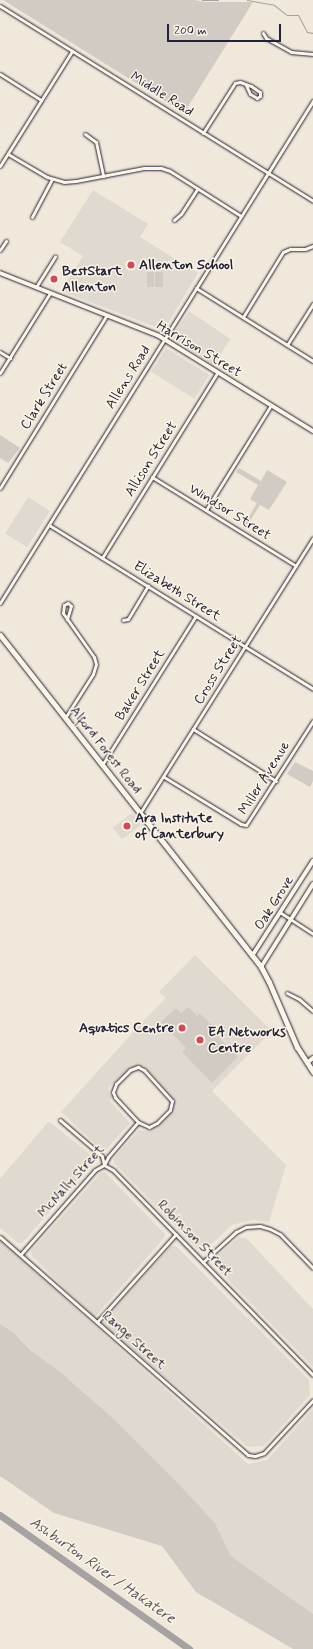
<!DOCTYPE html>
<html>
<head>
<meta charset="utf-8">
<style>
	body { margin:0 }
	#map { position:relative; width:313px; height:1649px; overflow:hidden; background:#efe8db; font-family:Mynerve,sans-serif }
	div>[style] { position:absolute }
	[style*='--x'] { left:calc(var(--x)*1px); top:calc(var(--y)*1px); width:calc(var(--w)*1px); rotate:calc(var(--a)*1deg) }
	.built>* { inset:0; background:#e0d9cf; transform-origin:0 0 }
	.green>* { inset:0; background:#d1cbc3; transform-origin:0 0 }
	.stream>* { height:1px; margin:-0.5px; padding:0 0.5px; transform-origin:0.5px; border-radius:0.5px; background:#a6a2a2 }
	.river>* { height:7px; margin:-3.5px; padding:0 3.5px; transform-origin:3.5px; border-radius:3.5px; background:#a6a2a2 }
	.roads { filter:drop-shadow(0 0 1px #22223b) drop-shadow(0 0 1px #22223b) }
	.minor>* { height:3px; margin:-1.5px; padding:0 1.5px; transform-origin:1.5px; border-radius:1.5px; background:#fcf5e5 }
	.tertiary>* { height:4px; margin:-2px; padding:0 2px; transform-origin:2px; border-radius:2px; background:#fcf5e5 }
	.primary>* { height:5px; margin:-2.5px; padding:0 2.5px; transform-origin:2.5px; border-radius:2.5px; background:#fcf5e5 }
	.dots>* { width:11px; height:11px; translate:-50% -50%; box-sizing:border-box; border:2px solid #fcf5e5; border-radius:50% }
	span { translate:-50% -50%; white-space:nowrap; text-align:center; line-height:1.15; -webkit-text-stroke:3px #fcf5e5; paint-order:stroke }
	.street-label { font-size:14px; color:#22223b }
	.poi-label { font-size:14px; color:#22223b; font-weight:700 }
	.left { translate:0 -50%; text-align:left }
	.right { translate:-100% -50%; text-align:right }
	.water-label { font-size:15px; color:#575564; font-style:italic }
	.scale { position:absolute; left:167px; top:24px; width:114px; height:18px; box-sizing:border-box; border:2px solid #22223b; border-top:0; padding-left:5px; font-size:12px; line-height:14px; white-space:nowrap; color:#22223b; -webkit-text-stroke:3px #fcf5e5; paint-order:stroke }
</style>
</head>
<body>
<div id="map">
	<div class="built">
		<div style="clip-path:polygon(93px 190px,148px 224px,140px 237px,198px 273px,165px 328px,161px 329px,61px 291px,83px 256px,60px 242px)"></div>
		<div style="left:189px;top:311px;width:50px;height:31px;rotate:34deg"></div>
		<div style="left:166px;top:348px;width:51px;height:28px;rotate:32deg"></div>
		<div style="left:28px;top:497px;width:26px;height:43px;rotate:32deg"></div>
		<div style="left:132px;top:813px;width:15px;height:24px;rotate:53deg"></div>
		<div style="clip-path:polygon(195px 955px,272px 1031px,212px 1091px,286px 1165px,269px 1222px,252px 1220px,232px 1225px,205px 1250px,200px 1251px,114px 1163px,114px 1158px,139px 1130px,150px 1131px,174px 1108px,173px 1098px,144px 1066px,139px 1065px,130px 1068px,108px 1088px,112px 1098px,110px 1101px,130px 1123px,104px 1152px,61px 1112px,144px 1020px,166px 998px,159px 992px)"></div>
		<div style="clip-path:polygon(48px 1122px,51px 1123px,96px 1159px,22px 1243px,18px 1243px,0 1228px,0 1179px)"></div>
		<div style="clip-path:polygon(105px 1172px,165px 1234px,164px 1238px,94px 1318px,32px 1256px,31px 1251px,101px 1173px)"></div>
		<div style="clip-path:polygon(239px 1237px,246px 1238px,313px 1309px,313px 1367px,213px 1264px,214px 1259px)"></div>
		<div style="clip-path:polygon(0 1240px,248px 1464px,267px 1460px,313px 1409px,313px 1614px,231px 1556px,215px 1523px,176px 1481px,115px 1420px,58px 1370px,30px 1350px,13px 1332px,0 1324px)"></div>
		<div style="clip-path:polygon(171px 1246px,176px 1246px,309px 1380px,310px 1395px,264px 1446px,248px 1447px,103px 1325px,104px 1320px)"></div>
	</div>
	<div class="green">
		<div style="clip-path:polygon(3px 0,195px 0,204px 2px,253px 2px,184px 113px)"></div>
		<div style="left:147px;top:272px;width:7px;height:15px"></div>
		<div style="left:155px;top:272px;width:8px;height:15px"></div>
		<div style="clip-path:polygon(0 435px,20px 448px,8px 463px,0 458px)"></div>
		<div style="clip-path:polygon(239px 468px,261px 481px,267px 470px,287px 482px,269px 510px,260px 505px,245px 529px,243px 527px,257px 503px,250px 499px,258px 485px,236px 472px)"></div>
		<div style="clip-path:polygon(295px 762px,313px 771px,313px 781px,310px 787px,287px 774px)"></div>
		<div style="clip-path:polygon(188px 1007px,197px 1016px,200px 1013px,216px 1030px,214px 1033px,238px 1057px,212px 1083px,182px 1052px,186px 1048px,161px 1022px,176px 1008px,181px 1013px)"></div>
		<div style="clip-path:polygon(0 1324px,13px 1332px,30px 1350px,58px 1370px,115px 1420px,176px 1481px,215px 1523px,231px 1556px,313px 1614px,313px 1649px,293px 1649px,196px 1592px,162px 1546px,54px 1513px,0 1476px)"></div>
	</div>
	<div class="stream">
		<div style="--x:202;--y:0;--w:16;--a:0"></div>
		<div style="--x:247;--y:0;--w:27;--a:10"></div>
		<div style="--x:274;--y:5;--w:16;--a:38"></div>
		<div style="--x:287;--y:15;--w:11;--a:0"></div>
		<div style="--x:298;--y:15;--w:19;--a:62"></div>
		<div style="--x:307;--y:32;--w:6;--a:9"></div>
	</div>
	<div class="river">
		<div style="--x:0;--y:1515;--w:232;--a:35.3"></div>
	</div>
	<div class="roads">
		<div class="minor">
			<div style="--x:0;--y:6;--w:369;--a:31.9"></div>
			<div style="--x:263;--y:33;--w:6;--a:59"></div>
			<div style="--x:266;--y:38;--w:29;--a:29"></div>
			<div style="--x:291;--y:52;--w:22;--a:5"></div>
			<div style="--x:0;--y:74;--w:49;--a:32.4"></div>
			<div style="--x:203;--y:133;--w:59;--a:-57.4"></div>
			<div style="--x:235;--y:83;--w:5;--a:-11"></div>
			<div style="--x:240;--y:82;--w:12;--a:20"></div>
			<div style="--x:251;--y:86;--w:11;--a:34"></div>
			<div style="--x:260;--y:92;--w:4;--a:90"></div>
			<div style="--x:260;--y:96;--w:4;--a:146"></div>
			<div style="--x:257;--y:98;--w:8;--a:-150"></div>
			<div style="--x:250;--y:94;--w:10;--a:-114"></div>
			<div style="--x:85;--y:134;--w:14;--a:36"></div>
			<div style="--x:96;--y:142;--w:35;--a:78"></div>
			<div style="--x:8;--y:154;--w:45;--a:30.5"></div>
			<div style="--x:47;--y:177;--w:18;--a:16"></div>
			<div style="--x:64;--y:182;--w:12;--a:-5"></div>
			<div style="--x:76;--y:181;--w:69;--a:-10.8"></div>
			<div style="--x:144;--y:168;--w:17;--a:0"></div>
			<div style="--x:161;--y:168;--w:9;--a:18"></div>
			<div style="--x:170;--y:171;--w:84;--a:32.4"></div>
			<div style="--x:0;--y:166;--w:136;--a:-57.9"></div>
			<div style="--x:32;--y:217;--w:43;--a:-62.2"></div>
			<div style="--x:174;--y:220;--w:9;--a:-41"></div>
			<div style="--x:181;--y:214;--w:30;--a:-57"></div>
			<div style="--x:0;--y:250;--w:11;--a:-56"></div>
			<div style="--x:36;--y:287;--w:36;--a:-58"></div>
			<div style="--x:196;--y:288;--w:138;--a:32"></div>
			<div style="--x:243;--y:317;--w:76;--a:-58.4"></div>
			<div style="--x:283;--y:252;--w:8;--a:-23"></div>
			<div style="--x:290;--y:249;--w:15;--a:0"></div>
			<div style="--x:305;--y:249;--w:9;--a:-21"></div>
			<div style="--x:287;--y:345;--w:49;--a:-57.6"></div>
			<div style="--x:0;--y:352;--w:12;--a:31"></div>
			<div style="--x:0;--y:373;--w:94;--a:-58"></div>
			<div style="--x:152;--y:477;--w:169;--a:31.7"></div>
			<div style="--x:0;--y:488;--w:203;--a:-58.3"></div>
			<div style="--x:206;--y:510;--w:123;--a:-58.2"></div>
			<div style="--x:49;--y:525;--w:311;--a:31.8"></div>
			<div style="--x:102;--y:558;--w:219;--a:-58.1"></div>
			<div style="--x:0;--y:603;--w:592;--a:-58.06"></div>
			<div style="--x:123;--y:620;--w:5;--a:-11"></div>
			<div style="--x:128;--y:619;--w:39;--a:-59"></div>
			<div style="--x:65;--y:718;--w:52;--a:-57.5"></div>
			<div style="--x:93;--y:674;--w:10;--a:-73"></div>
			<div style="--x:96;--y:664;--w:7;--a:-106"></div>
			<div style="--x:94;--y:657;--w:54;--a:-125.2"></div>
			<div style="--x:63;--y:613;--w:8;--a:-83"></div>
			<div style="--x:64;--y:605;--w:4;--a:-27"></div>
			<div style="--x:68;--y:603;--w:4;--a:45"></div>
			<div style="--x:71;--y:606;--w:14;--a:107"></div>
			<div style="--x:193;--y:729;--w:98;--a:32.1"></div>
			<div style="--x:102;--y:765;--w:176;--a:-57.8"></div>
			<div style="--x:164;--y:777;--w:90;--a:31.4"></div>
			<div style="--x:241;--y:824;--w:5;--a:11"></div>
			<div style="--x:246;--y:825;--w:124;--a:-57.2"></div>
			<div style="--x:140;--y:813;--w:325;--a:-57.8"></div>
			<div style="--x:281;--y:913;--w:38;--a:33"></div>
			<div style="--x:287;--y:993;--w:13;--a:27"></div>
			<div style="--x:299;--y:999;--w:18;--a:41"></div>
			<div style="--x:138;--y:1067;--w:7;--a:27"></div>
			<div style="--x:144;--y:1070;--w:42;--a:47.9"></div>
			<div style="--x:172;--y:1101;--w:9;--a:103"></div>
			<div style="--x:170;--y:1110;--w:18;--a:135"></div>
			<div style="--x:157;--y:1123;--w:9;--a:153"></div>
			<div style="--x:149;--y:1127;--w:12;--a:-156"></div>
			<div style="--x:138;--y:1122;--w:34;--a:-133"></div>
			<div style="--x:115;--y:1097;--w:5;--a:-112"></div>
			<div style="--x:113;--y:1092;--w:9;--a:-69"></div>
			<div style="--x:116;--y:1084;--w:20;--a:-45"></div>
			<div style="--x:130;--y:1070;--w:9;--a:-21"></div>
			<div style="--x:60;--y:1120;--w:55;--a:40.6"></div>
			<div style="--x:102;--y:1156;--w:9;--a:77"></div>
			<div style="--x:104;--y:1165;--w:10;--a:29"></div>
			<div style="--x:113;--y:1170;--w:286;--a:45.7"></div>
			<div style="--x:0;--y:1237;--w:330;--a:41.3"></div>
			<div style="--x:248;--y:1455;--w:7;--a:8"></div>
			<div style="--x:255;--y:1456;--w:9;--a:-18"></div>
			<div style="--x:264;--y:1453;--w:72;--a:-47.2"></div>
			<div style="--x:21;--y:1254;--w:112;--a:-48.6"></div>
			<div style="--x:95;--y:1170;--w:10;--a:-29"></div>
			<div style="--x:104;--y:1165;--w:9;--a:-63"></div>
			<div style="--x:108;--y:1157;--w:46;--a:-49.4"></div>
			<div style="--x:203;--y:1262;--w:45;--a:-42.3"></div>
			<div style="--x:236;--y:1232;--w:11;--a:-27"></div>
			<div style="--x:246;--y:1227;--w:14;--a:-4"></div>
			<div style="--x:260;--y:1226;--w:10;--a:17"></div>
			<div style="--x:270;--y:1229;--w:11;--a:27"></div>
			<div style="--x:280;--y:1234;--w:47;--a:45.9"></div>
			<div style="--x:97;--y:1322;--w:118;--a:-48.1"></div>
		</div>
		<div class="tertiary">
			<div style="--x:0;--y:273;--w:171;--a:21.6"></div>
			<div style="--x:159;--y:336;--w:181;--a:31.7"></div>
			<div style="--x:252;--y:956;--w:113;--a:-57.3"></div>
			<div style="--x:261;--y:967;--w:98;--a:-57.9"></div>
			<div style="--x:307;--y:1063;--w:8;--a:-40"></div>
		</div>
		<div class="primary">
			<div style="--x:0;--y:635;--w:422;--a:51.8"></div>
			<div style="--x:261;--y:967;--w:17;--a:62"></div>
			<div style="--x:269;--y:982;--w:71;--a:66.7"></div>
			<div style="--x:297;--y:1047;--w:30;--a:57"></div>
		</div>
	</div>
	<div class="dots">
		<div style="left:131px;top:265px;background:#d1495b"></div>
		<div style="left:54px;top:279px;background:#d1495b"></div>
		<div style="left:127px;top:826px;background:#d1495b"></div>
		<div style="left:182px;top:1028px;background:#d1495b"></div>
		<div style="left:200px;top:1040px;background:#d1495b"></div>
	</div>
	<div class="street-label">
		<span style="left:162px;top:94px;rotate:32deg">Middle Road</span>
		<span style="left:199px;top:349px;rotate:31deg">Harrison Street</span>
		<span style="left:128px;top:377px;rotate:-58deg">Allens Road</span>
		<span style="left:44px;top:396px;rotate:-58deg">Clark Street</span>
		<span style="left:151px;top:459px;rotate:-58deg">Allison Street</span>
		<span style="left:230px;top:512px;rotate:32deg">Windsor Street</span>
		<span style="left:177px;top:591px;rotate:32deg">Elizabeth Street</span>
		<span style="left:218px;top:670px;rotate:-58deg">Cross Street</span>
		<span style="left:140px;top:685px;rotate:-58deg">Baker Street</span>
		<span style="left:106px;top:750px;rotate:52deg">Alford Forest Road</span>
		<span style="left:264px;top:778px;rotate:-58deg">Miller Avenue</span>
		<span style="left:274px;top:903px;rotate:-58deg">Oak Grove</span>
		<span style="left:71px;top:1181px;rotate:-48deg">McNally Street</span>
		<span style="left:195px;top:1238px;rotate:46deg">Robinson Street</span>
		<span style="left:134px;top:1340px;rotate:42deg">Range Street</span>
	</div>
	<div class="poi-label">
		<span class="left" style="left:139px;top:265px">Allenton School</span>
		<span class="left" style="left:62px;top:279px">BestStart<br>Allenton</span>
		<span class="left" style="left:135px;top:826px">Ara Institute<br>of Canterbury</span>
		<span class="right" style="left:174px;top:1028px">Aquatics Centre</span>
		<span class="left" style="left:208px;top:1040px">EA Networks<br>Centre</span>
	</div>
	<div class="water-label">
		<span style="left:102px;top:1571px;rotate:35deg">Ashburton River / Hakatere</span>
	</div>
	<div class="scale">200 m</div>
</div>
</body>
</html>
